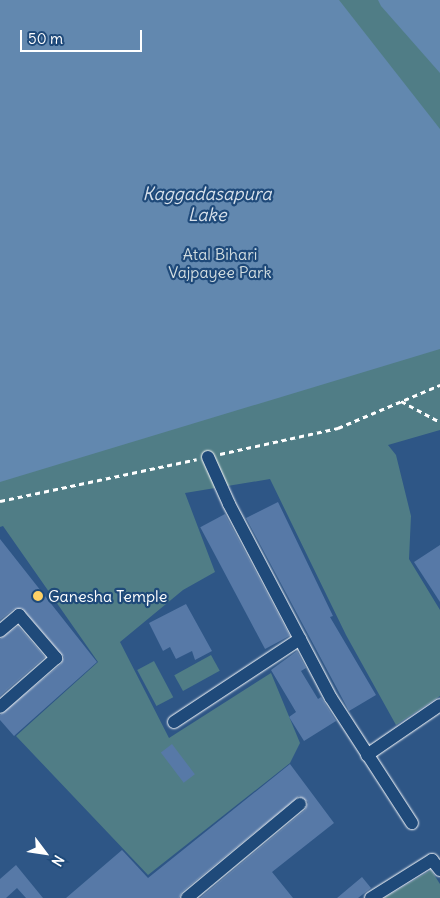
<!DOCTYPE html>
<html>
<head>
<meta charset="utf-8">
<style>
	body { margin:0 }
	#map { position:relative; width:440px; height:898px; overflow:hidden; background:#2e5686; font-family:Delius,sans-serif }
	div>[style] { position:absolute }
	[style*='--x'] { left:calc(var(--x)*1px); top:calc(var(--y)*1px); width:calc(var(--w)*1px); rotate:calc(var(--a)*1deg) }
	.green>* { inset:0; background:#507d86; transform-origin:0 0 }
	.water>* { inset:0; background:#6288af }
	.building>* { inset:0; background:#5779a7; transform-origin:0 0 }
	.path>* { height:3px; margin-top:-1.5px; transform-origin:0; background:repeating-linear-gradient(90deg,#fff 0 5px,transparent 0 9px) }
	.roads { filter:drop-shadow(0 0 1px #fff) drop-shadow(0 0 1px #fff) }
	.minor>* { height:12px; margin:-6px; padding:0 6px; transform-origin:6px; border-radius:6px; background:#1f4a7a }
	.dots>* { width:14px; height:14px; translate:-50% -50%; box-sizing:border-box; border:2px solid #1f4a7a; border-radius:50% }
	span { translate:-50% -50%; white-space:nowrap; text-align:center; line-height:1.15; -webkit-text-stroke:4.5px #1f4a7a; paint-order:stroke }
	.park-label { font-size:16px; color:#d3dee1 }
	.poi-label { font-size:16px; color:#fff }
	.left { translate:0 -50%; text-align:left }
	.water-label { font-size:18px; color:#d8e1eb; font-style:italic }
	.north { position:absolute; left:20px; top:828px; width:50px; height:50px; -webkit-text-stroke:4px #1f4a7a; paint-order:stroke; rotate:121deg; font-size:14px; font-weight:700; line-height:20px; text-align:center; color:#fff }
	.north::after { content:''; display:block; margin:auto; width:18px; height:22px; background:#fff; clip-path:polygon(50% 0,100% 100%,50% 72%,0 100%) }
	.scale { position:absolute; left:20px; top:30px; width:122px; height:22px; box-sizing:border-box; border:2px solid #fff; border-top:0; padding-left:6px; font-size:15px; line-height:18px; white-space:nowrap; color:#fff; -webkit-text-stroke:4px #1f4a7a; paint-order:stroke }
</style>
</head>
<body>
<div id="map">
	<div class="green">
		<div style="clip-path:polygon(0 0,440px 0,440px 430px,388px 445px,396px 455px,411px 516px,409px 559px,440px 610px,440px 696px,396px 725px,346px 635px,270px 479px,185px 493px,215px 572px,183px 590px,120px 642px,169px 738px,271px 673px,300px 743px,290px 763px,148px 875px,16px 736px,98px 662px,3px 526px,0 527px)"></div>
		<div style="left:211px;top:655px;width:18px;height:42px;rotate:61deg"></div>
		<div style="left:154px;top:661px;width:41px;height:19px;rotate:62deg"></div>
		<div style="clip-path:polygon(431px 870px,440px 884px,440px 898px,384px 898px)"></div>
	</div>
	<div class="water">
		<div style="clip-path:polygon(0 0,339px 0,440px 129px,440px 349px,0 482px)"></div>
		<div style="clip-path:polygon(378px 0,440px 0,440px 73px,381px 6px)"></div>
	</div>
	<div class="building">
		<div style="clip-path:polygon(278px 502px,333px 616px,330px 617px,376px 695px,349px 711px,246px 518px)"></div>
		<div style="left:225px;top:514px;width:138px;height:28px;rotate:62deg"></div>
		<div style="clip-path:polygon(0 539px,97px 662px,14px 736px,0 720px,0 715px,61px 664px,64px 657px,22px 608px,14px 609px,0 620px)"></div>
		<div style="clip-path:polygon(440px 545px,440px 602px,414px 562px)"></div>
		<div style="clip-path:polygon(186px 604px,212px 651px,195px 660px,192px 651px,176px 659px,170px 647px,163px 651px,149px 623px)"></div>
		<div style="clip-path:polygon(18px 626px,45px 657px,0 696px,0 639px)"></div>
		<div style="clip-path:polygon(297px 651px,306px 668px,301px 671px,318px 699px,321px 697px,336px 721px,304px 741px,289px 717px,296px 712px,271px 670px)"></div>
		<div style="left:172px;top:744px;width:38px;height:14px;rotate:53deg"></div>
		<div style="clip-path:polygon(290px 764px,334px 823px,272px 872px,293px 898px,200px 898px,305px 810px,308px 802px,299px 796px,182px 892px,179px 898px,66px 898px,122px 850px,148px 878px)"></div>
		<div style="clip-path:polygon(16px 865px,43px 898px,26px 898px,17px 888px,6px 898px,0 898px,0 879px)"></div>
		<div style="clip-path:polygon(362px 877px,371px 888px,367px 891px,358px 898px,337px 898px)"></div>
	</div>
	<div class="path">
		<div style="--x:401;--y:401;--w:44;--a:28.3"></div>
		<div style="--x:220;--y:454;--w:121;--a:-12.4"></div>
		<div style="--x:338;--y:428;--w:111;--a:-22.9"></div>
		<div style="--x:0;--y:501;--w:201;--a:-12"></div>
	</div>
	<div class="roads">
		<div class="minor">
			<div style="--x:208;--y:457;--w:51;--a:65.9"></div>
			<div style="--x:229;--y:504;--w:219;--a:62.3"></div>
			<div style="--x:331;--y:698;--w:149;--a:57.1"></div>
			<div style="--x:0;--y:631;--w:25;--a:-40"></div>
			<div style="--x:19;--y:615;--w:57;--a:49.3"></div>
			<div style="--x:56;--y:658;--w:74;--a:138.8"></div>
			<div style="--x:174;--y:722;--w:151;--a:-33.4"></div>
			<div style="--x:367;--y:755;--w:88;--a:-34.4"></div>
			<div style="--x:187;--y:898;--w:147;--a:-39.8"></div>
			<div style="--x:371;--y:898;--w:72;--a:-31.9"></div>
			<div style="--x:432;--y:860;--w:13;--a:51"></div>
		</div>
	</div>
	<div class="dots">
		<div style="left:38px;top:596px;background:#ffd166"></div>
	</div>
	<div class="park-label">
		<span style="left:220px;top:263px">Atal Bihari<br>Vajpayee Park</span>
	</div>
	<div class="poi-label">
		<span class="left" style="left:48px;top:596px">Ganesha Temple</span>
	</div>
	<div class="water-label">
		<span style="left:207px;top:205px">Kaggadasapura<br>Lake</span>
	</div>
	<div class="north">N</div>
	<div class="scale">50 m</div>
</div>
</body>
</html>
